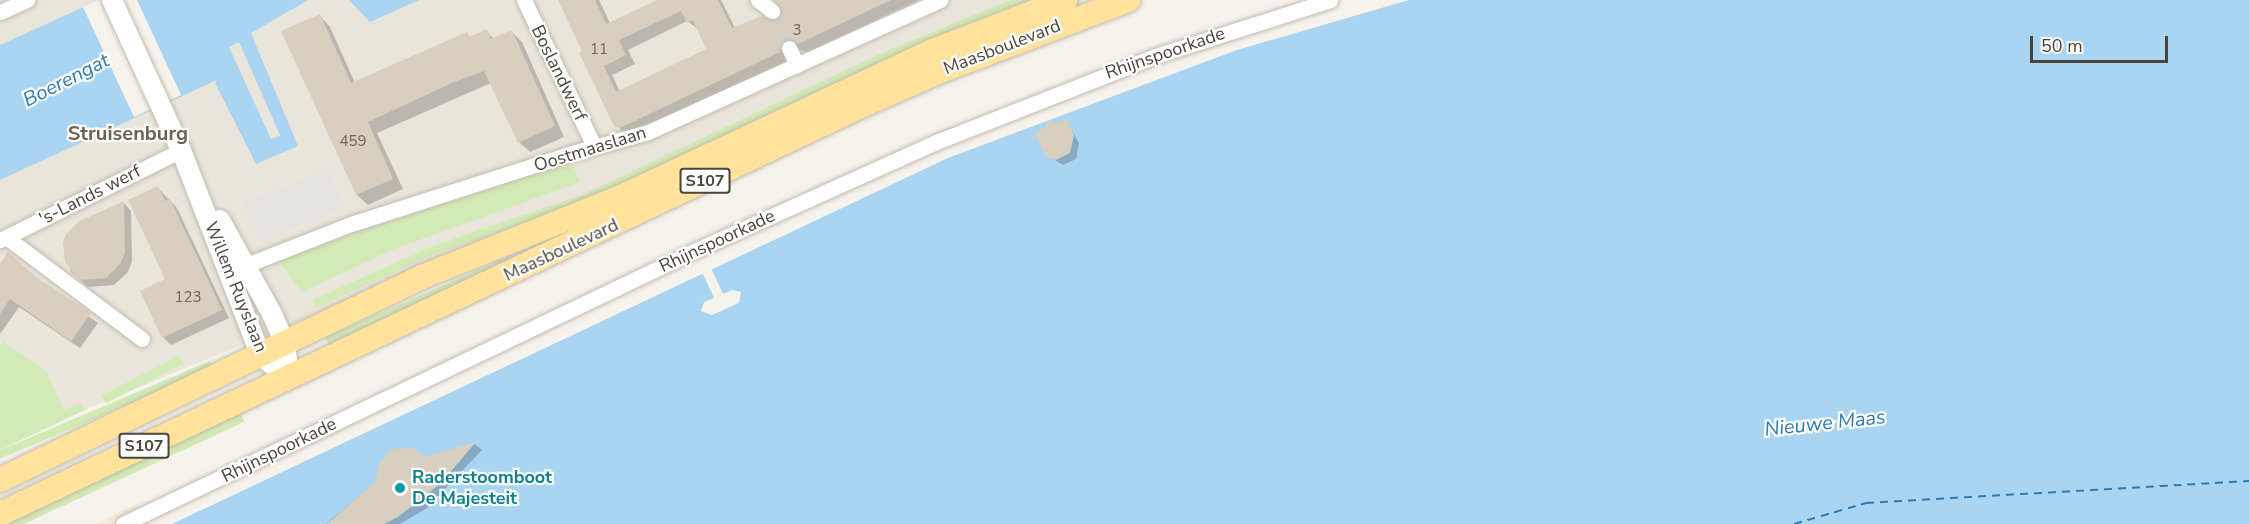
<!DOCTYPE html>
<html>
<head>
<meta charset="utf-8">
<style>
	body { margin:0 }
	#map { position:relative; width:2249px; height:524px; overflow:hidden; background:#f6f3ec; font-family:"Nunito Sans",sans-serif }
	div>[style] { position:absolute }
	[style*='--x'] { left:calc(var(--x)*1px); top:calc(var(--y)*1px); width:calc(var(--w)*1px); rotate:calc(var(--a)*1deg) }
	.residential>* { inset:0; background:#eae5da }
	.commercial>* { inset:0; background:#f7ead8 }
	.green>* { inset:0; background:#d2eab5; transform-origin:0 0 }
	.parking>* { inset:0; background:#e5e3e0; transform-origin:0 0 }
	.water>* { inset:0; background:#a9d4f2 }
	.pier>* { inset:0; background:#f6f3ec }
	.shadow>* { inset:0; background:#0003 }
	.ferry>* { height:1.5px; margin-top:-0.75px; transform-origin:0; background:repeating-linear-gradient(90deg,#2e7ab2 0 8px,transparent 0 14px) }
	.building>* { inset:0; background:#d8cfc1 }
	.minor-tunnel>* { height:15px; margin-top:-7.5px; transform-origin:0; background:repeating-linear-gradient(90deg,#d4d0c8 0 15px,transparent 0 23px) }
	.roads { filter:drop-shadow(0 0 2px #c2bbae) drop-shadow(0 0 2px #c2bbae) }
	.minor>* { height:15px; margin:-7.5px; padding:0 7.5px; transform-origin:7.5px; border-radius:7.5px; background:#fff }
	.tertiary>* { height:20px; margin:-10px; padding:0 10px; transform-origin:10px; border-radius:10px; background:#fff }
	.primary>* { height:24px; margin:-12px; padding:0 12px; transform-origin:12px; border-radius:12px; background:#ffe39c }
	.dots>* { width:16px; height:16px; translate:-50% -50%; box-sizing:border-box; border:3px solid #fff; border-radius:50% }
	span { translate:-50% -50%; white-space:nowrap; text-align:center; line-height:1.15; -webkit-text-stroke:4.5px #fff; paint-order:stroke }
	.number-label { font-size:15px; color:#6e675b }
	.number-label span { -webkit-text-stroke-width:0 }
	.shield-label span { padding:2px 4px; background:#fff; border:2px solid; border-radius:4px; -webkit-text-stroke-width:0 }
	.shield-label { font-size:16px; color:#4b4439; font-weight:700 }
	.street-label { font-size:18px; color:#4b4439 }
	.culture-label { font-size:18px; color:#0d838f; font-weight:700 }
	.left { translate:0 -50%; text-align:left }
	.water-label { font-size:20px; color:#2e7ab2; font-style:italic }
	.neighbourhood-label { font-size:20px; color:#6e6250; font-weight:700 }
	.scale { position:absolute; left:2030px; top:36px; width:138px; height:27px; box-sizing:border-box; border:3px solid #4b4439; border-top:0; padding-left:8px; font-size:18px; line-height:21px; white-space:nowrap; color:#4b4439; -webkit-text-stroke:4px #fff; paint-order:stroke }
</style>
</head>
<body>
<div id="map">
	<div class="residential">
		<div style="clip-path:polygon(0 0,1071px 0,0 445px)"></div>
	</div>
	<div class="commercial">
		<div style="clip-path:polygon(137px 504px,148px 524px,94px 524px)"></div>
	</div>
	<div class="green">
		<div style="clip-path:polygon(1010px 0,1034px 0,594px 199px,434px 254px,316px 308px,313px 300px,430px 247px,582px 195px,877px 55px)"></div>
		<div style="clip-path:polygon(573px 165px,580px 182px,394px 249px,302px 292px,278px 259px,503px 183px)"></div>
		<div style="clip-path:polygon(510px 256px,512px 260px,329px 346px,325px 337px)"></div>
		<div style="clip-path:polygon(3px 342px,46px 371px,64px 410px,81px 403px,85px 410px,0 450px,0 347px)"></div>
		<div style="left:179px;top:356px;width:9px;height:87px;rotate:63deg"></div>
		<div style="left:210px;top:361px;width:8px;height:232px;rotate:67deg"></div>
		<div style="clip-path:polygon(240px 412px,244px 422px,24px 524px,4px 524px)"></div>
	</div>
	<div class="parking">
		<div style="left:328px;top:169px;width:41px;height:91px;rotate:68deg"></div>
	</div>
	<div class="water">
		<div style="clip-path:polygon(evenodd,99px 0,308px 0,251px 33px,298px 146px,256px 164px,215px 83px,217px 80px,0 180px,0 45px,99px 0,239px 42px,280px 135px,280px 136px,271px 139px,229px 47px,239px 42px)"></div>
		<div style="clip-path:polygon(349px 0,419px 0,370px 22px)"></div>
		<div style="clip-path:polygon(1409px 0,2249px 0,2249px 524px,172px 524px,948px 158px,1237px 50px)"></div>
	</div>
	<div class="pier">
		<div style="clip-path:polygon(99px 0,137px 0,181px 95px,134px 117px,83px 7px)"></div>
		<div style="clip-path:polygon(711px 268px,723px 294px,732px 290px,741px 292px,739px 303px,712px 315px,701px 311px,704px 302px,714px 298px,702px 272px)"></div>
	</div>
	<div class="shadow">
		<div style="clip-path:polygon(evenodd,560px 0,599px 0,610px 23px,658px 0,721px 0,735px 28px,777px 22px,783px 8px,776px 0,919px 0,808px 52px,794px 48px,789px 61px,626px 135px,616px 125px,560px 0,687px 21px,699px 30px,708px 50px,620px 92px,612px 75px,635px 64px,628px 50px,687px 21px)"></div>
		<div style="clip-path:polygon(320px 16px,330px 27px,355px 83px,466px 33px,471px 38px,486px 31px,494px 39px,511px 31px,522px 42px,564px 137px,530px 152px,519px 142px,491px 83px,377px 133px,403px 189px,368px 205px,357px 195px,283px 32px)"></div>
		<div style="clip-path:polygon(1066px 120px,1079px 143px,1076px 159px,1063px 165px,1048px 156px,1055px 125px)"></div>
		<div style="clip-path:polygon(158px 188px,177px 208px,229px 318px,171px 345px,163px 337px,167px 280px)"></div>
		<div style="clip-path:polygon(124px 203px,131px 211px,132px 261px,128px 272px,114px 285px,88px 287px,71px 272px,65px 244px)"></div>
		<div style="clip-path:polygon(0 267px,35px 278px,98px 323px,80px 348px,19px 307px,0 334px)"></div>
		<div style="clip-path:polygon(475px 444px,482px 450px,427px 508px,400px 524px,326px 524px,377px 481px,425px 459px)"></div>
	</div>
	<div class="ferry">
		<div style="--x:1794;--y:524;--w:75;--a:-16.3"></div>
		<div style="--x:1866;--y:503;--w:384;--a:-3.3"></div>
	</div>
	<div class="building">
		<div style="clip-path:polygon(evenodd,558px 0,595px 0,606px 24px,657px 0,718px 0,732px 28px,762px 16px,776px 20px,782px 12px,774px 0,891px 0,798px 44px,784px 39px,780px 52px,620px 128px,614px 126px,579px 53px,582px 51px,558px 0,681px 11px,687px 23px,693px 20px,706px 49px,616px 92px,604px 66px,626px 55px,619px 40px,681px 11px)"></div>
		<div style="clip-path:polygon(320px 14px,351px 83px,467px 32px,469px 37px,487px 29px,491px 39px,512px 30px,555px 126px,518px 143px,484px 71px,454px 82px,368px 122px,393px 179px,356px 195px,281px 31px)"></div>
		<div style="clip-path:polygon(1066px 118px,1074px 135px,1070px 153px,1056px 160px,1047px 157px,1034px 133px,1045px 128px,1048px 121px,1055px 123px)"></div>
		<div style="clip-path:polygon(158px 186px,165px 201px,170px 199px,222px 310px,162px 338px,140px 291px,165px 279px,128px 200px)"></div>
		<div style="clip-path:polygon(124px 201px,125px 253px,120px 264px,106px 278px,79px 280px,65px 262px,63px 243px,66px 234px,80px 221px)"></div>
		<div style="clip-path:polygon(8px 252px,36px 277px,91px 313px,71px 341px,10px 299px,0 314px,0 264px)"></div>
		<div style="clip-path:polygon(476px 442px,441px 483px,398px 517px,384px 524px,327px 524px,376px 481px,379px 463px,391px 449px,413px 448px,425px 457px)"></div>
	</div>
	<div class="minor-tunnel">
		<div style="--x:772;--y:11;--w:41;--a:65.3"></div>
	</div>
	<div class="roads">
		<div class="minor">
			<div style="--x:524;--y:0;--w:162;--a:64.4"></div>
			<div style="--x:758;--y:0;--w:18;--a:38"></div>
			<div style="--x:0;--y:12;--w:30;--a:-24"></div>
			<div style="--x:789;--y:48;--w:19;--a:65"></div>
			<div style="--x:6;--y:237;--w:170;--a:36.9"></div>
			<div style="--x:0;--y:240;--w:202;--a:-26.4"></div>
			<div style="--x:236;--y:269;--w:123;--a:-21.4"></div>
			<div style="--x:351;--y:224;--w:232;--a:-17.8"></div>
			<div style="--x:572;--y:153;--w:79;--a:-15.4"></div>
			<div style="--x:648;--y:132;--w:321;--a:-24.3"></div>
			<div style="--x:123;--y:524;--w:635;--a:-25.56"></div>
			<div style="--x:696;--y:250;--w:263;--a:-24.2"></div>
			<div style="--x:936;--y:142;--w:235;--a:-21.4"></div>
			<div style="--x:1155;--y:56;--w:184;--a:-17.7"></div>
		</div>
		<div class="tertiary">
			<div style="--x:112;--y:0;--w:165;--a:65.3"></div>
			<div style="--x:181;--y:150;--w:221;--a:68.8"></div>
			<div style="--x:261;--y:356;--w:36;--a:38"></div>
			<div style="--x:220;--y:220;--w:107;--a:61"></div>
			<div style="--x:272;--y:314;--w:32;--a:66"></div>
			<div style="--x:285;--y:343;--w:35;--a:83"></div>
		</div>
		<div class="primary">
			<div style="--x:0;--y:480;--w:468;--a:-25.7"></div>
			<div style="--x:422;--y:277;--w:212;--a:-21.9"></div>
			<div style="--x:619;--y:198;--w:347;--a:-25.1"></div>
			<div style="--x:933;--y:51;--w:142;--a:-21.1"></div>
			<div style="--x:0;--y:514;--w:955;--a:-25.36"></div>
			<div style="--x:863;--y:105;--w:87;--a:-23.6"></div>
			<div style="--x:943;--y:70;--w:198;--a:-20.7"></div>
		</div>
	</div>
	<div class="dots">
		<div style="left:400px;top:488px;background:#0f9aa8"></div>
	</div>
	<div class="number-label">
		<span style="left:797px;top:31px">3</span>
		<span style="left:599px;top:50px">11</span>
		<span style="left:353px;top:142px">459</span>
		<span style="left:188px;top:298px">123</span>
	</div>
	<div class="shield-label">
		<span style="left:705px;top:181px">S107</span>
		<span style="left:144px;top:446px">S107</span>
	</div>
	<div class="street-label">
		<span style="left:1002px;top:47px;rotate:-21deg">Maasboulevard</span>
		<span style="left:1165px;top:53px;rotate:-19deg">Rhijnspoorkade</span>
		<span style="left:559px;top:73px;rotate:64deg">Boslandwerf</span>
		<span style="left:590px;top:149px;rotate:-17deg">Oostmaaslaan</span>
		<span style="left:90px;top:195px;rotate:-27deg">'s-Lands werf</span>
		<span style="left:717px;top:241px;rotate:-25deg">Rhijnspoorkade</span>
		<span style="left:561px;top:250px;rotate:-25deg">Maasboulevard</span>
		<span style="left:236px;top:287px;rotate:68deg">Willem Ruyslaan</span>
		<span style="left:279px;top:450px;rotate:-26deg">Rhijnspoorkade</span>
	</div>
	<div class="culture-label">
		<span class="left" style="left:412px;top:488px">Raderstoomboot<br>De Majesteit</span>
	</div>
	<div class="water-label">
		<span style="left:66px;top:80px;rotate:-27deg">Boerengat</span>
		<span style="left:1825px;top:423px;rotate:-6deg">Nieuwe Maas</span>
	</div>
	<div class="neighbourhood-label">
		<span style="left:128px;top:133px">Struisenburg</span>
	</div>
	<div class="scale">50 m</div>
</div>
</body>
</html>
